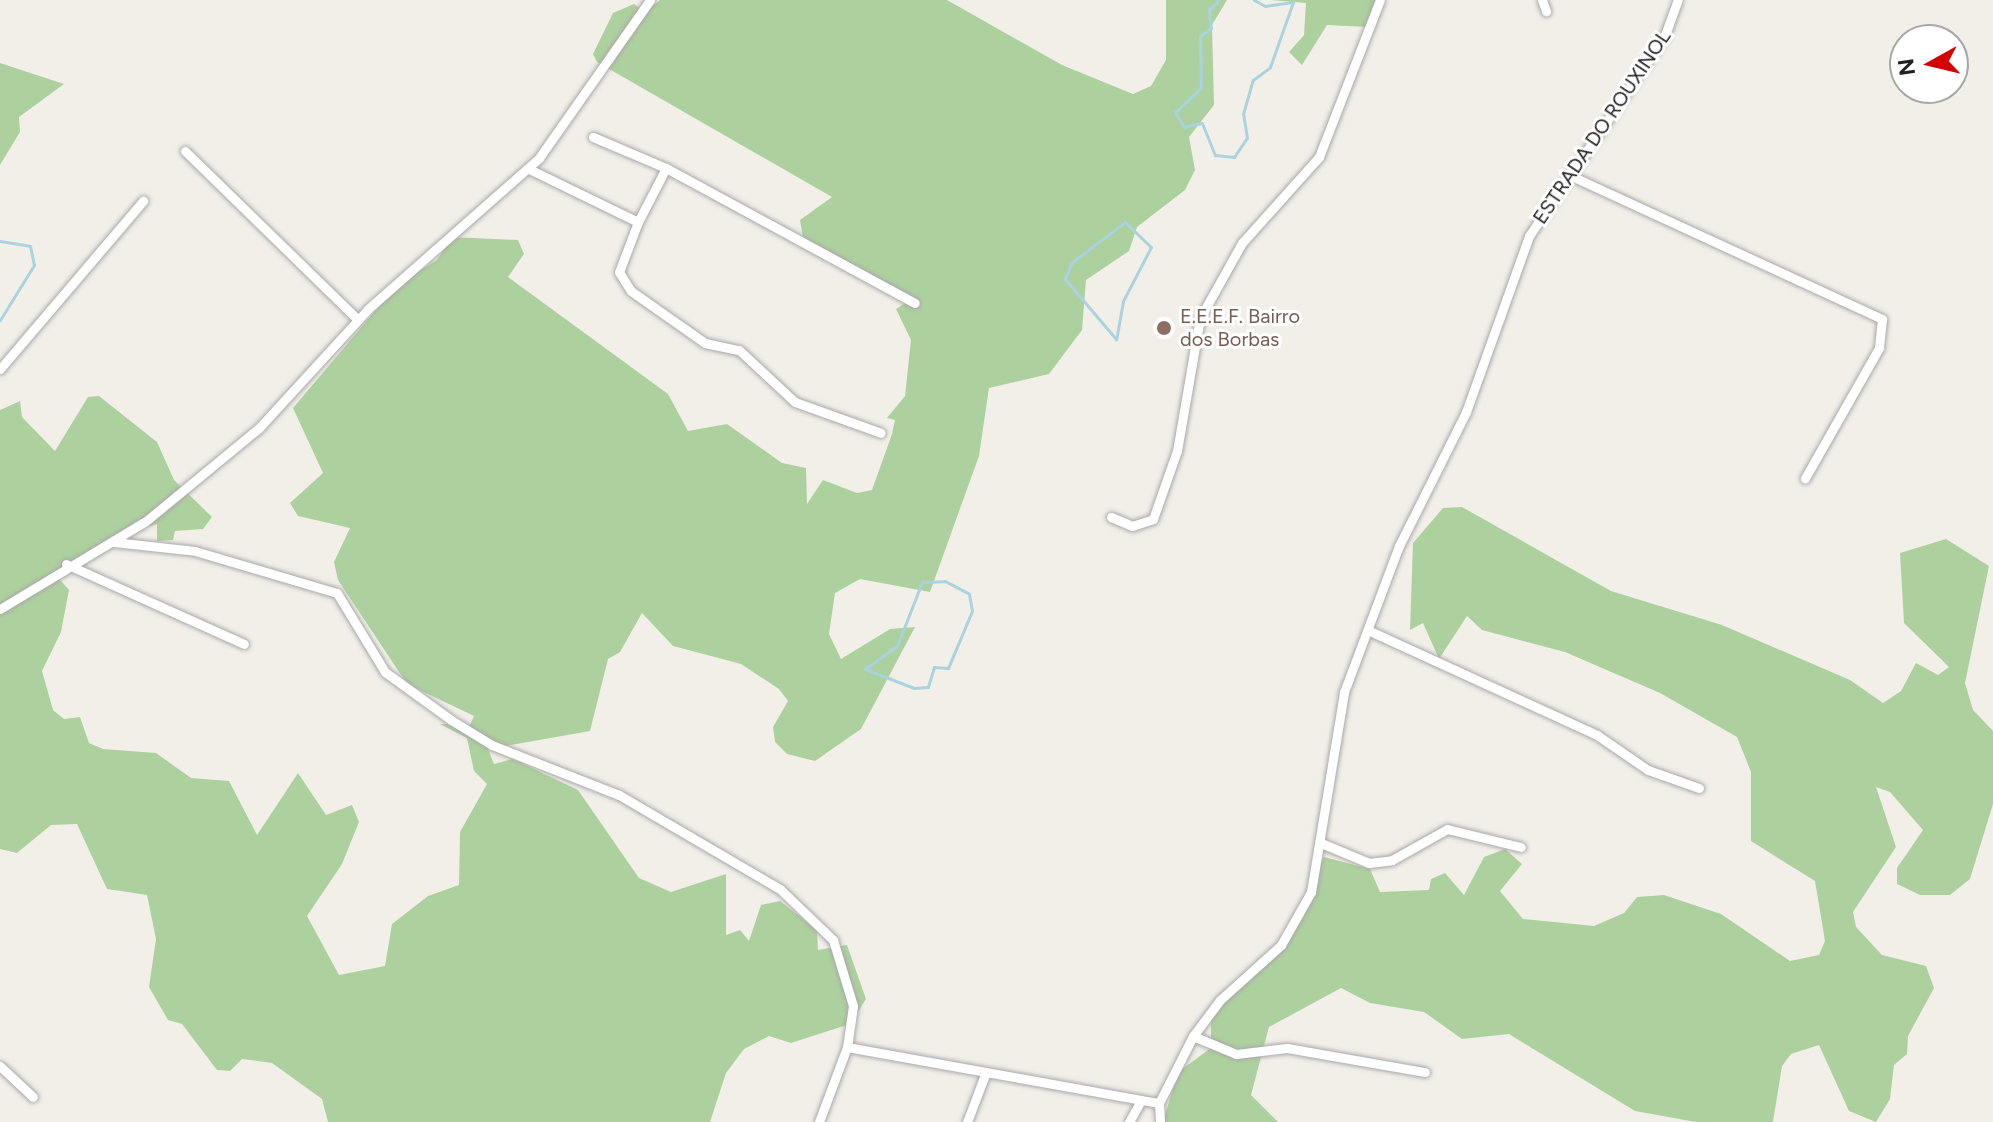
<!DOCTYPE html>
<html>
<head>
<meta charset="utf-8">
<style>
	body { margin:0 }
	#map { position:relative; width:1993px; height:1122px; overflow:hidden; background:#f2efe9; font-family:Figtree,sans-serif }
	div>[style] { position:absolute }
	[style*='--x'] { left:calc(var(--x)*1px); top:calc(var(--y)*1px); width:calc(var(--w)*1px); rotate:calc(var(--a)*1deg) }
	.forest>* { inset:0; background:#add19e }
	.stream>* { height:3px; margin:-1.5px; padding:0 1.5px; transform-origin:1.5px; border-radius:1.5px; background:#aad3df }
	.roads { filter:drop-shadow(0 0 2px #a9a9a9) drop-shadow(0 0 2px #a9a9a9) }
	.minor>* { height:9px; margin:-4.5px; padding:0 4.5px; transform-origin:4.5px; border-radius:4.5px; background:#fff }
	.dots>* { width:22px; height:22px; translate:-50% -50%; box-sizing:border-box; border:4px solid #fff; border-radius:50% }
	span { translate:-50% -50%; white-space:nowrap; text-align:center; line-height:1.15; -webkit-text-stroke:6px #fff; paint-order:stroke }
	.street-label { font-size:20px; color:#222 }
	.education-label { font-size:20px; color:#785e54 }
	.left { translate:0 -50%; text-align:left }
	.north { position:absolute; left:1889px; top:24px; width:80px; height:80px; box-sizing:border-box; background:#fff; border:2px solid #a7a7a7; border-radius:50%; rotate:262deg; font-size:22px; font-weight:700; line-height:32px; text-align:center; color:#222 }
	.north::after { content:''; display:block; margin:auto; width:28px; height:36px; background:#d40000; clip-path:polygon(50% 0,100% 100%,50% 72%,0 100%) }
</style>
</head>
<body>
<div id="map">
	<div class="forest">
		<div style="clip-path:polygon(660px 0,947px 0,1062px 65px,1133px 94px,1151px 86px,1166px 60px,1166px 0,1227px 0,1212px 25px,1214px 105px,1189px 137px,1195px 170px,1185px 190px,1137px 227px,1129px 251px,1086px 280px,1082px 330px,1049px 374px,989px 388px,979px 456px,930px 592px,860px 579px,835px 593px,829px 634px,841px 659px,890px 629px,915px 627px,861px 729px,815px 761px,787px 754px,775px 742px,773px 727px,788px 701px,779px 689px,741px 664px,673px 646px,642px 613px,620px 652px,608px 659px,590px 731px,488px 749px,494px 764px,513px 759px,578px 790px,639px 878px,671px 892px,726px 874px,726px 935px,740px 930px,749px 941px,761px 905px,780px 901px,817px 930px,818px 950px,847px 945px,866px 999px,850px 1024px,791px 1043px,769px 1036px,744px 1049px,726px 1073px,710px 1122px,328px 1122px,322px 1099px,272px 1063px,242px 1059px,230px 1071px,217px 1070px,182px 1024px,168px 1020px,149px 987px,156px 939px,147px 895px,107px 889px,77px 824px,51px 825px,17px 853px,0 849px,0 410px,20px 401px,22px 417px,55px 451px,88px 397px,99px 396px,157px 442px,174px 480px,212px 517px,203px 529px,175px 531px,173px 540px,157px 541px,157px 524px,116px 535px,54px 573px,69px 590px,61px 632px,42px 671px,53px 710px,64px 719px,80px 717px,89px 743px,103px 749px,156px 753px,191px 778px,229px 781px,257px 835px,298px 773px,326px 815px,352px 805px,359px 822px,342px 864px,307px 916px,339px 975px,385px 966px,392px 924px,428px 896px,459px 885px,460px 832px,487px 784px,474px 771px,467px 738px,440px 724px,470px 725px,474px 716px,407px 684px,338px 580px,334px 562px,350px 528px,298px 516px,290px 503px,323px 473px,293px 408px,398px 284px,437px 260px,452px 237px,518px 240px,524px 254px,508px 277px,668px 394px,688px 431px,727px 424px,782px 463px,806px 468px,807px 504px,823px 480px,857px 493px,872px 490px,892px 434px,895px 420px,887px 418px,905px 396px,911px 340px,896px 309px,913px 298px,803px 238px,800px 220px,832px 197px,597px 62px,593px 54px,613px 13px,634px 4px,645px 12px)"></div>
		<div style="clip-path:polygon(1271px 0,1383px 0,1367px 27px,1327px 25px,1302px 65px,1289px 52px,1304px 35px,1306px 3px)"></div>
		<div style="clip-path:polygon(0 63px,64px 84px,19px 117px,20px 132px,0 165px)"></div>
		<div style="clip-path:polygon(1462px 507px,1611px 591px,1722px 625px,1850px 680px,1883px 703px,1901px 691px,1916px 663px,1938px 675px,1949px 667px,1904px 623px,1900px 553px,1946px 539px,1989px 566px,1965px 683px,1973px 710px,1993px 731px,1993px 804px,1970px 879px,1950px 895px,1920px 895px,1897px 884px,1897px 868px,1923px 830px,1890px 792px,1876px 787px,1896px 847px,1853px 912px,1856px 927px,1882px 955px,1926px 966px,1934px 988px,1908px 1036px,1907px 1054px,1894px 1065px,1890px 1099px,1876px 1122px,1849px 1111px,1819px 1045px,1791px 1054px,1782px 1066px,1773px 1122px,1696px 1122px,1635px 1111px,1509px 1034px,1462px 1039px,1424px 1012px,1370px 1003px,1341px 988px,1269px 1027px,1251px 1095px,1278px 1122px,1163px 1122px,1178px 1072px,1211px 1048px,1211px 1017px,1287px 938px,1324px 857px,1370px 869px,1380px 892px,1429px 890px,1431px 879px,1445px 873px,1464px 895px,1484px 857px,1505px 849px,1522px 864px,1500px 891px,1523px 919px,1594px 926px,1624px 913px,1637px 897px,1664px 895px,1721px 914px,1790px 961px,1819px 955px,1825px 941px,1815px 881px,1751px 841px,1751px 772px,1737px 737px,1660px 693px,1565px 652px,1482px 630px,1467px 616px,1439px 659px,1423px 623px,1410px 630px,1413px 543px,1443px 508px)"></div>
	</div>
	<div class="stream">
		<div style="--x:1219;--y:0;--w:14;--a:135"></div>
		<div style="--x:1209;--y:10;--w:18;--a:84"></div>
		<div style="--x:1211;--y:28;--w:14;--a:144"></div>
		<div style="--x:1200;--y:36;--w:52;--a:88.9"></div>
		<div style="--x:1201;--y:88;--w:35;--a:137"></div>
		<div style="--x:1175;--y:112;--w:17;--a:59"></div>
		<div style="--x:1184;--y:127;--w:18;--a:-13"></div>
		<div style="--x:1202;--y:123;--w:35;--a:68"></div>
		<div style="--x:1215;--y:155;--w:19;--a:6"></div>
		<div style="--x:1234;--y:157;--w:23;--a:-56"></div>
		<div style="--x:1247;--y:138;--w:24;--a:-99"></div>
		<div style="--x:1243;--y:114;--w:35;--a:-74"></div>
		<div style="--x:1253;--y:80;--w:21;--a:-37"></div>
		<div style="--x:1270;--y:67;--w:69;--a:-70.5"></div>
		<div style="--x:1293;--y:2;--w:28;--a:172"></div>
		<div style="--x:1265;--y:6;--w:13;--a:-151"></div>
		<div style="--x:1125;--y:222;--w:36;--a:44"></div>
		<div style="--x:1151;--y:247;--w:61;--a:117.4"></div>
		<div style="--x:1123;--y:301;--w:39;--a:100"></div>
		<div style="--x:1116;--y:339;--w:79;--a:-130.4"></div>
		<div style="--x:1065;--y:279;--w:17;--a:-69"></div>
		<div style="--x:1071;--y:263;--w:68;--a:-37.2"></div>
		<div style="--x:0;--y:241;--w:30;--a:9"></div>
		<div style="--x:30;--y:246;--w:19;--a:78"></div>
		<div style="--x:34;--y:265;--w:65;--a:121.7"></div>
		<div style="--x:945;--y:581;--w:27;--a:28"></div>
		<div style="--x:969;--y:594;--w:17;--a:80"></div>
		<div style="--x:972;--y:611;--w:62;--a:112.8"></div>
		<div style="--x:948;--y:668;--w:14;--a:-176"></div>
		<div style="--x:934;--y:667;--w:21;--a:107"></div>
		<div style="--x:928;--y:687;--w:14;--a:176"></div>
		<div style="--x:914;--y:688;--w:53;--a:-158.8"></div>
		<div style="--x:865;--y:669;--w:39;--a:-36"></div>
		<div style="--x:897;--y:646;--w:69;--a:-68.7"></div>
		<div style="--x:922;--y:582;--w:23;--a:-2"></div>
	</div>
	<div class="roads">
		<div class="minor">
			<div style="--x:1542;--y:0;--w:12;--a:70"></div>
			<div style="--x:593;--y:137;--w:79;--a:23"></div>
			<div style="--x:666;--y:168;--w:61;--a:117.4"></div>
			<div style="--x:185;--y:151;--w:240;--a:44.3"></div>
			<div style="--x:666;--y:168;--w:283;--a:28.5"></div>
			<div style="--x:529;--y:169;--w:121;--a:25.9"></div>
			<div style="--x:638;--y:222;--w:53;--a:110.8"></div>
			<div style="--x:619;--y:272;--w:22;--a:58"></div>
			<div style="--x:631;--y:291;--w:90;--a:35.1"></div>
			<div style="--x:705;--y:343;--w:35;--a:12"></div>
			<div style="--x:739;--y:350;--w:76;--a:42.9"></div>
			<div style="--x:795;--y:402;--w:91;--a:19.8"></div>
			<div style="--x:1567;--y:174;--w:347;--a:24.7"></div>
			<div style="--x:1882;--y:319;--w:29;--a:96"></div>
			<div style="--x:1879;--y:348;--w:150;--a:119.6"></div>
			<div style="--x:0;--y:369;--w:221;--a:-49.6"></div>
			<div style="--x:1111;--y:517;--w:23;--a:23"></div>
			<div style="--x:1132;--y:526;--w:22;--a:-18"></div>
			<div style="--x:1153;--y:519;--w:72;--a:-70.6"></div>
			<div style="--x:1177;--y:451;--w:135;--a:-80.2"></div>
			<div style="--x:1200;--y:318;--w:86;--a:-60.8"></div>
			<div style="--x:1242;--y:243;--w:115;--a:-48.2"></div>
			<div style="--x:1319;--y:157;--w:168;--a:-68.8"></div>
			<div style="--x:114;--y:542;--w:81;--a:6.3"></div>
			<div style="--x:195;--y:551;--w:148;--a:16.5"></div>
			<div style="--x:337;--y:593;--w:92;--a:58.7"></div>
			<div style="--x:385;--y:672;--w:82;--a:36"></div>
			<div style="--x:451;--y:720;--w:48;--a:31.4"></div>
			<div style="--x:492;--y:745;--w:136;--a:21.5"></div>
			<div style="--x:619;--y:795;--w:186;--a:30.3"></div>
			<div style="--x:780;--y:889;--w:74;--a:43.9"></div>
			<div style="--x:833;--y:940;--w:69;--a:73.1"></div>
			<div style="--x:853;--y:1006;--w:41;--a:98.3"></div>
			<div style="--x:847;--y:1047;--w:80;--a:110.5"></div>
			<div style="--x:66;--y:564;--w:195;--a:24.2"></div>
			<div style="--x:0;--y:609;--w:170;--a:-31.1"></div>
			<div style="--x:146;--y:521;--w:146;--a:-39.5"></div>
			<div style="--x:259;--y:428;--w:161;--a:-47.5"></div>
			<div style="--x:368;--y:309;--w:228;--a:-41.4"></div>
			<div style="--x:539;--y:158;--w:193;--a:-54.9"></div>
			<div style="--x:1372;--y:632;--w:247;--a:24.6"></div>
			<div style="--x:1597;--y:735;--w:62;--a:34.5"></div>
			<div style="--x:1648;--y:770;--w:54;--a:19.4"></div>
			<div style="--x:1321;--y:843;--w:52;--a:22.6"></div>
			<div style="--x:1369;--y:863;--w:23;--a:-7"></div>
			<div style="--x:1392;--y:860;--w:63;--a:-29.4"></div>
			<div style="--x:1447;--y:829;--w:76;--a:13.7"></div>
			<div style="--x:1193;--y:1036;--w:47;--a:22.7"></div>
			<div style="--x:1236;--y:1054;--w:51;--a:-6.7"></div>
			<div style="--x:1287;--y:1048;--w:140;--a:9.9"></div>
			<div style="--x:847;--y:1047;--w:317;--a:10.2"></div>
			<div style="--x:0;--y:1066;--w:45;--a:43.2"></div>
			<div style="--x:967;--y:1122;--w:53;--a:-69.2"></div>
			<div style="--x:1129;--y:1122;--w:25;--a:-61"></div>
			<div style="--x:1160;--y:1122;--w:19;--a:-93"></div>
			<div style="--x:1159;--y:1103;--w:75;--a:-63.1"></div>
			<div style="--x:1193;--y:1036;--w:45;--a:-53.1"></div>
			<div style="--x:1220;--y:1000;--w:82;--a:-42"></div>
			<div style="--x:1281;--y:945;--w:61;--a:-60.5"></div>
			<div style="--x:1311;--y:892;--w:203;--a:-80.6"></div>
			<div style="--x:1344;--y:692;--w:156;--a:-69.4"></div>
			<div style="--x:1399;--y:546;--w:150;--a:-63.4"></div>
			<div style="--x:1466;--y:412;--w:187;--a:-70.3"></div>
			<div style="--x:1529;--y:236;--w:243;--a:-55.9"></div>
			<div style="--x:1665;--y:35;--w:37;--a:-70"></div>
		</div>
	</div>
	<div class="dots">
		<div style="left:1164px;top:328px;background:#8d6e63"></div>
	</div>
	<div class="street-label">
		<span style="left:1602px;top:127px;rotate:-56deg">ESTRADA DO ROUXINOL</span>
	</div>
	<div class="education-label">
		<span class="left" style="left:1180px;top:328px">E.E.E.F. Bairro<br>dos Borbas</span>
	</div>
	<div class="north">N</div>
</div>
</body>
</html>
